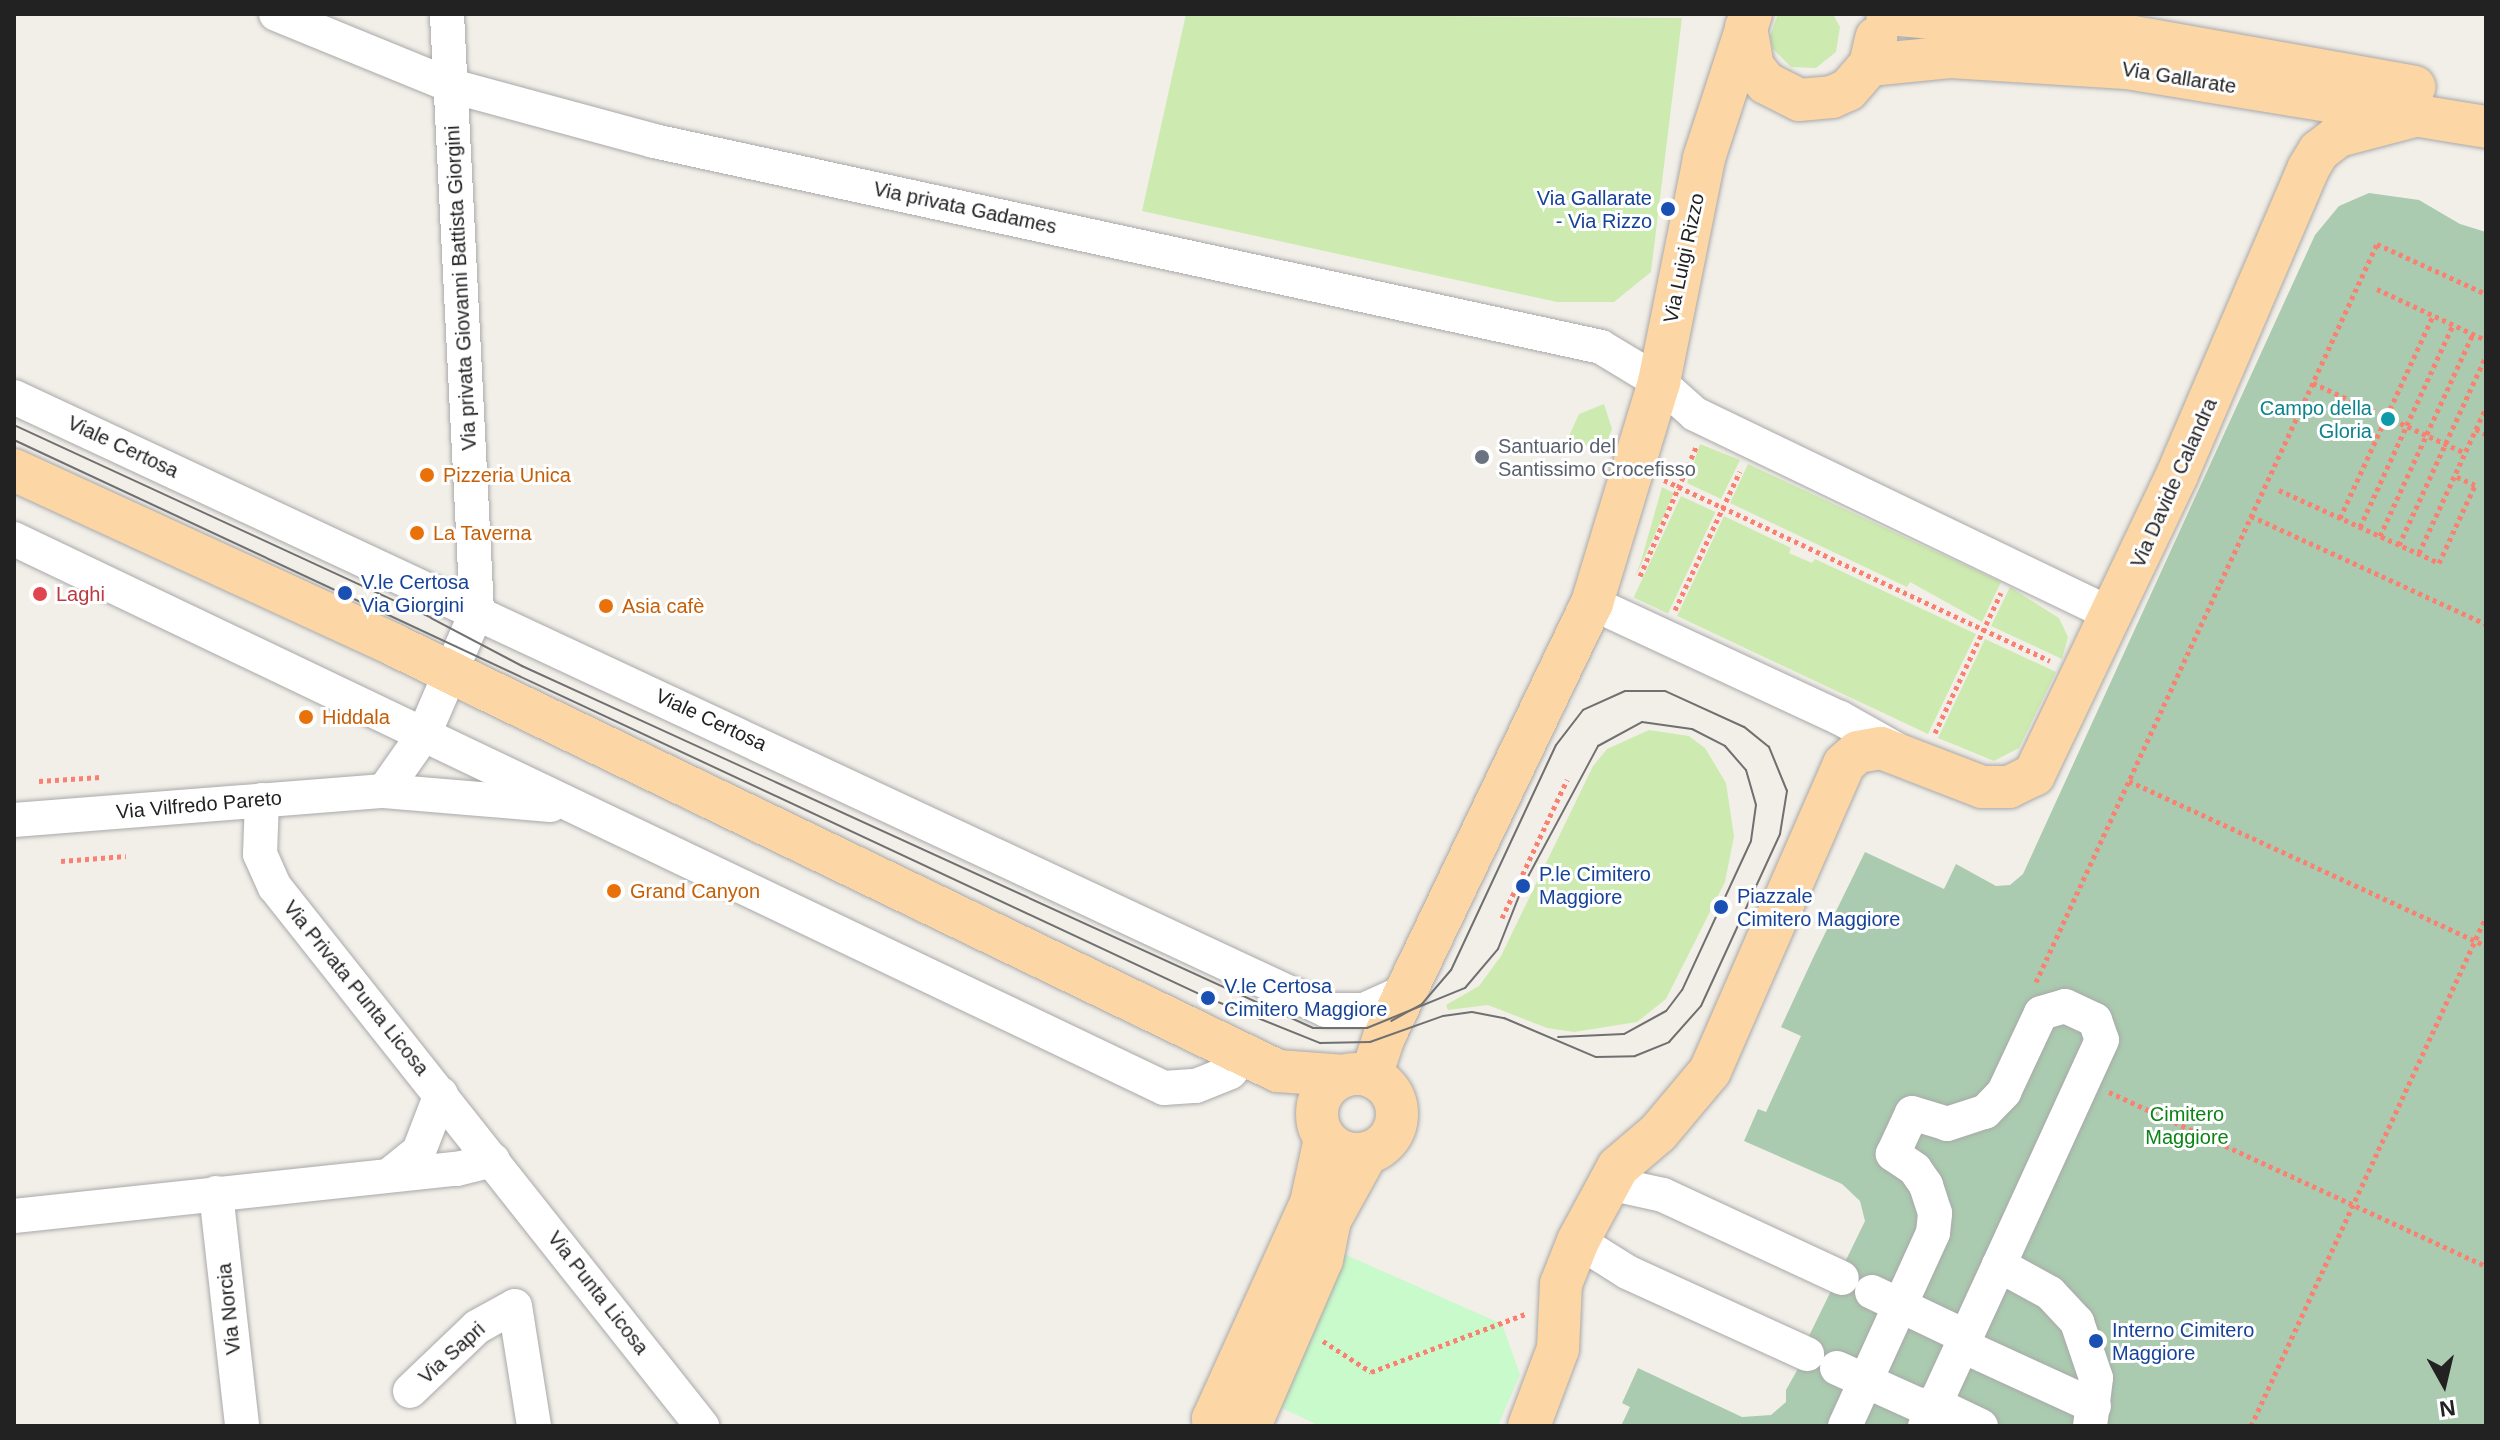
<!DOCTYPE html>
<html>
<head>
<meta charset="utf-8">
<style>
	body { margin:0 }
	#map { position:relative; width:2500px; height:1440px; overflow:hidden; background:#f2efe9; font-family:Helvetica,sans-serif }
	div>[style] { position:absolute }
	[style*='--x'] { left:calc(var(--x)*1px); top:calc(var(--y)*1px); width:calc(var(--w)*1px); rotate:calc(var(--a)*1deg) }
	.grass>* { inset:0; background:#cdebb0; transform-origin:0 0 }
	.cemetery>* { inset:0; background:#aacbaf }
	.park>* { inset:0; background:#c8facc }
	.path>* { height:5px; margin-top:-2.5px; transform-origin:0; background:repeating-linear-gradient(90deg,#fa8072 0 4px,transparent 0 8px) }
	.roads { filter:drop-shadow(0 0 2px #a9a9a9) drop-shadow(0 0 2px #a9a9a9) }
	.minor>* { height:34px; margin:-17px; padding:0 17px; transform-origin:17px; border-radius:17px; background:#fff }
	.major>* { height:42px; margin:-21px; padding:0 21px; transform-origin:21px; border-radius:21px; background:#fcd6a4 }
	.major>.ring { margin:-21px; padding:0; box-sizing:content-box; background:none; border:42px solid #fcd6a4; border-radius:50% }
	.tram>* { height:2px; margin:-1px; padding:0 1px; transform-origin:1px; border-radius:1px; background:#707070 }
	.dots>* { width:22px; height:22px; translate:-50% -50%; box-sizing:border-box; border:4px solid #fff; border-radius:50% }
	span { translate:-50% -50%; white-space:nowrap; text-align:center; line-height:1.15; -webkit-text-stroke:6px #fff; paint-order:stroke }
	.street-label { font-size:20px; color:#222 }
	.transit-label { font-size:20px; color:#164399 }
	.right { translate:-100% -50%; text-align:right }
	.left { translate:0 -50%; text-align:left }
	.culture-label { font-size:20px; color:#0d838f }
	.worship-label { font-size:20px; color:#5b616d }
	.food-label { font-size:20px; color:#c56008 }
	.health-label { font-size:20px; color:#be3a42 }
	.park-label { font-size:20px; color:#0c8416 }
	.frame { position:absolute; inset:0; border:16px solid #222; pointer-events:none }
	.north { position:absolute; left:2404px; top:1344px; width:80px; height:80px; -webkit-text-stroke:6px #fff; paint-order:stroke; rotate:172deg; font-size:22px; font-weight:700; line-height:32px; text-align:center; color:#222 }
	.north::after { content:''; display:block; margin:auto; width:28px; height:36px; background:#222; clip-path:polygon(50% 0,100% 100%,50% 72%,0 100%) }
</style>
</head>
<body>
<div id="map">
	<div class="grass">
		<div style="clip-path:polygon(1186px 14px,1682px 18px,1651px 272px,1614px 302px,1557px 302px,1142px 211px)"></div>
		<div style="clip-path:polygon(1778px 14px,1833px 14px,1840px 27px,1836px 52px,1816px 68px,1791px 67px,1773px 49px,1770px 36px)"></div>
		<div style="clip-path:polygon(1604px 404px,1612px 429px,1605px 446px,1593px 448px,1568px 438px,1579px 414px)"></div>
		<div style="clip-path:polygon(1700px 444px,1740px 460px,1721px 499px,1687px 483px)"></div>
		<div style="clip-path:polygon(1748px 464px,2001px 582px,1982px 622px,1910px 582px,1907px 587px,1730px 503px)"></div>
		<div style="clip-path:polygon(1662px 487px,1674px 493px,1634px 580px,1641px 561px)"></div>
		<div style="left:1681px;top:496px;width:38px;height:112px;rotate:25deg"></div>
		<div style="clip-path:polygon(1724px 516px,1791px 548px,1789px 553px,1812px 563px,1815px 559px,1976px 634px,1928px 734px,1677px 616px)"></div>
		<div style="clip-path:polygon(2010px 587px,2059px 618px,2068px 637px,2062px 659px,1991px 626px)"></div>
		<div style="clip-path:polygon(1985px 639px,2056px 672px,2019px 748px,1994px 761px,1938px 738px)"></div>
		<div style="clip-path:polygon(1649px 730px,1689px 736px,1705px 748px,1726px 783px,1734px 836px,1725px 882px,1666px 999px,1637px 1022px,1574px 1032px,1547px 1028px,1488px 1005px,1448px 1010px,1446px 1005px,1479px 986px,1501px 956px,1593px 766px,1607px 749px)"></div>
	</div>
	<div class="cemetery">
		<div style="clip-path:polygon(2369px 193px,2419px 200px,2460px 224px,2486px 232px,2486px 1426px,1621px 1426px,1630px 1407px,1622px 1403px,1638px 1368px,1742px 1417px,1771px 1415px,1786px 1402px,1786px 1390px,1813px 1342px,1808px 1338px,1865px 1221px,1860px 1201px,1842px 1184px,1744px 1141px,1758px 1109px,1766px 1112px,1801px 1036px,1781px 1027px,1814px 956px,1865px 852px,1944px 889px,1956px 864px,1996px 886px,2010px 885px,2023px 874px,2315px 235px,2339px 206px)"></div>
	</div>
	<div class="park">
		<div style="clip-path:polygon(1301px 1235px,1502px 1324px,1520px 1374px,1498px 1426px,1320px 1426px,1237px 1387px)"></div>
	</div>
	<div class="path">
		<div style="--x:2377;--y:289;--w:120;--a:25.1"></div>
		<div style="--x:2313;--y:383;--w:167;--a:24.7"></div>
		<div style="--x:2476;--y:429;--w:11;--a:27"></div>
		<div style="--x:1664;--y:480;--w:426;--a:25.1"></div>
		<div style="--x:2279;--y:490;--w:176;--a:24.5"></div>
		<div style="--x:2439;--y:563;--w:86;--a:-65.2"></div>
		<div style="--x:2475;--y:485;--w:22;--a:-156"></div>
		<div style="--x:2251;--y:516;--w:259;--a:24.7"></div>
		<div style="--x:2340;--y:518;--w:222;--a:-65.3"></div>
		<div style="--x:2360;--y:527;--w:222;--a:-65.3"></div>
		<div style="--x:2380;--y:536;--w:222;--a:-65.3"></div>
		<div style="--x:2399;--y:545;--w:208;--a:-65.3"></div>
		<div style="--x:2419;--y:553;--w:161;--a:-65.3"></div>
		<div style="--x:1640;--y:576;--w:141;--a:-66.5"></div>
		<div style="--x:1675;--y:610;--w:153;--a:-64.9"></div>
		<div style="--x:1935;--y:733;--w:155;--a:-64.8"></div>
		<div style="--x:39;--y:781;--w:62;--a:-3.7"></div>
		<div style="--x:2129;--y:781;--w:393;--a:24.8"></div>
		<div style="--x:61;--y:861;--w:65;--a:-4.4"></div>
		<div style="--x:1502;--y:918;--w:153;--a:-64.8"></div>
		<div style="--x:2036;--y:982;--w:813;--a:-65.2"></div>
		<div style="--x:2377;--y:244;--w:120;--a:24.6"></div>
		<div style="--x:2109;--y:1092;--w:415;--a:24.8"></div>
		<div style="--x:1323;--y:1341;--w:57;--a:32.9"></div>
		<div style="--x:1371;--y:1372;--w:165;--a:-20.6"></div>
		<div style="--x:2251;--y:1426;--w:561;--a:-65.22"></div>
	</div>
	<div class="roads">
		<div class="minor">
			<div style="--x:276;--y:14;--w:190;--a:22.2"></div>
			<div style="--x:452;--y:86;--w:209;--a:15.2"></div>
			<div style="--x:654;--y:141;--w:969;--a:12.27"></div>
			<div style="--x:1601;--y:347;--w:68;--a:31.1"></div>
			<div style="--x:1659;--y:382;--w:48;--a:41.6"></div>
			<div style="--x:1695;--y:414;--w:465;--a:25.7"></div>
			<div style="--x:14;--y:397;--w:1448;--a:25.04"></div>
			<div style="--x:1326;--y:1010;--w:38;--a:0"></div>
			<div style="--x:1364;--y:1010;--w:48;--a:-24.4"></div>
			<div style="--x:14;--y:539;--w:1274;--a:25.52"></div>
			<div style="--x:1164;--y:1088;--w:32;--a:-4"></div>
			<div style="--x:1196;--y:1086;--w:37;--a:-22"></div>
			<div style="--x:1230;--y:1072;--w:23;--a:-47"></div>
			<div style="--x:1592;--y:603;--w:273;--a:24.9"></div>
			<div style="--x:1840;--y:718;--w:68;--a:29.2"></div>
			<div style="--x:384;--y:791;--w:70;--a:-54.9"></div>
			<div style="--x:424;--y:734;--w:134;--a:-66.7"></div>
			<div style="--x:477;--y:611;--w:598;--a:-92.88"></div>
			<div style="--x:262;--y:800;--w:54;--a:92.1"></div>
			<div style="--x:260;--y:854;--w:36;--a:66"></div>
			<div style="--x:275;--y:887;--w:688;--a:51.61"></div>
			<div style="--x:14;--y:820;--w:371;--a:-4.5"></div>
			<div style="--x:384;--y:791;--w:167;--a:4.8"></div>
			<div style="--x:392;--y:1173;--w:35;--a:-39"></div>
			<div style="--x:419;--y:1151;--w:61;--a:-68.9"></div>
			<div style="--x:1608;--y:1183;--w:56;--a:12.3"></div>
			<div style="--x:1663;--y:1195;--w:197;--a:24.9"></div>
			<div style="--x:216;--y:1193;--w:234;--a:83.6"></div>
			<div style="--x:14;--y:1216;--w:445;--a:-6.1"></div>
			<div style="--x:457;--y:1169;--w:37;--a:-14"></div>
			<div style="--x:1578;--y:1241;--w:58;--a:32.3"></div>
			<div style="--x:1627;--y:1272;--w:198;--a:24.5"></div>
			<div style="--x:1872;--y:1292;--w:98;--a:25.5"></div>
			<div style="--x:1960;--y:1334;--w:12;--a:76"></div>
			<div style="--x:1963;--y:1346;--w:144;--a:24.6"></div>
			<div style="--x:1837;--y:1368;--w:90;--a:24.3"></div>
			<div style="--x:1919;--y:1405;--w:16;--a:-4"></div>
			<div style="--x:1935;--y:1404;--w:51;--a:25.6"></div>
			<div style="--x:410;--y:1391;--w:93;--a:-43.7"></div>
			<div style="--x:477;--y:1327;--w:43;--a:-28.9"></div>
			<div style="--x:515;--y:1306;--w:121;--a:81"></div>
			<div style="--x:1845;--y:1426;--w:212;--a:-65.5"></div>
			<div style="--x:1933;--y:1233;--w:20;--a:-84"></div>
			<div style="--x:1935;--y:1213;--w:29;--a:-108"></div>
			<div style="--x:1926;--y:1185;--w:19;--a:-125"></div>
			<div style="--x:1915;--y:1169;--w:27;--a:-146"></div>
			<div style="--x:1893;--y:1154;--w:45;--a:-65.1"></div>
			<div style="--x:1912;--y:1113;--w:37;--a:17"></div>
			<div style="--x:1947;--y:1124;--w:40;--a:-18"></div>
			<div style="--x:1985;--y:1112;--w:28;--a:-46"></div>
			<div style="--x:2004;--y:1092;--w:87;--a:-64.9"></div>
			<div style="--x:2041;--y:1013;--w:25;--a:-16"></div>
			<div style="--x:2065;--y:1006;--w:33;--a:25"></div>
			<div style="--x:2095;--y:1020;--w:21;--a:71"></div>
			<div style="--x:2102;--y:1040;--w:247;--a:114.6"></div>
			<div style="--x:1925;--y:1426;--w:177;--a:-65.3"></div>
			<div style="--x:1999;--y:1265;--w:58;--a:28.8"></div>
			<div style="--x:2050;--y:1293;--w:40;--a:47"></div>
			<div style="--x:2077;--y:1322;--w:59;--a:71.3"></div>
			<div style="--x:2096;--y:1378;--w:48;--a:97.1"></div>
		</div>
		<div class="major">
			<div style="--x:1887;--y:14;--w:243;--a:5.2"></div>
			<div style="--x:2129;--y:36;--w:290;--a:10.1"></div>
			<div style="--x:1746;--y:27;--w:41;--a:80.1"></div>
			<div style="--x:1753;--y:67;--w:21;--a:51"></div>
			<div style="--x:1766;--y:83;--w:37;--a:27"></div>
			<div style="--x:1799;--y:100;--w:33;--a:-5"></div>
			<div style="--x:1832;--y:97;--w:17;--a:-24"></div>
			<div style="--x:1848;--y:90;--w:33;--a:-49"></div>
			<div style="--x:1870;--y:65;--w:28;--a:-77"></div>
			<div style="--x:1870;--y:65;--w:80;--a:-5.7"></div>
			<div style="--x:1950;--y:57;--w:176;--a:3.6"></div>
			<div style="--x:2126;--y:68;--w:365;--a:9.3"></div>
			<div style="--x:14;--y:470;--w:421;--a:24.7"></div>
			<div style="--x:396;--y:646;--w:979;--a:25.73"></div>
			<div style="--x:1278;--y:1071;--w:67;--a:4.3"></div>
			<div class="ring" style="left:1317px;top:1074px;width:38px;height:38px"></div>
			<div style="--x:1371;--y:1076;--w:41;--a:-71.6"></div>
			<div style="--x:1384;--y:1037;--w:481;--a:-64.4"></div>
			<div style="--x:1592;--y:603;--w:231;--a:-73.1"></div>
			<div style="--x:1659;--y:382;--w:228;--a:-78.6"></div>
			<div style="--x:1704;--y:158;--w:151;--a:-71.9"></div>
			<div style="--x:1216;--y:1426;--w:8;--a:-113"></div>
			<div style="--x:1213;--y:1419;--w:237;--a:-65.6"></div>
			<div style="--x:1311;--y:1203;--w:66;--a:-77.7"></div>
			<div style="--x:1250;--y:1426;--w:181;--a:-66.6"></div>
			<div style="--x:1322;--y:1260;--w:41;--a:-78.7"></div>
			<div style="--x:1330;--y:1220;--w:77;--a:-61.1"></div>
			<div style="--x:1529;--y:1426;--w:82;--a:-69.4"></div>
			<div style="--x:1558;--y:1349;--w:65;--a:-87.4"></div>
			<div style="--x:1561;--y:1284;--w:46;--a:-68.4"></div>
			<div style="--x:1578;--y:1241;--w:84;--a:-61.6"></div>
			<div style="--x:1618;--y:1167;--w:52;--a:-40.4"></div>
			<div style="--x:1658;--y:1133;--w:81;--a:-50"></div>
			<div style="--x:1710;--y:1071;--w:335;--a:-66.4"></div>
			<div style="--x:1844;--y:764;--w:18;--a:-41"></div>
			<div style="--x:1858;--y:752;--w:23;--a:-10"></div>
			<div style="--x:1881;--y:748;--w:108;--a:21.1"></div>
			<div style="--x:1982;--y:787;--w:27;--a:0"></div>
			<div style="--x:2009;--y:787;--w:28;--a:-26"></div>
			<div style="--x:2034;--y:775;--w:332;--a:-64.5"></div>
			<div style="--x:2177;--y:475;--w:333;--a:-66.8"></div>
			<div style="--x:2308;--y:169;--w:21;--a:-59"></div>
			<div style="--x:2319;--y:151;--w:24;--a:-38"></div>
			<div style="--x:2338;--y:136;--w:83;--a:-14.7"></div>
		</div>
	</div>
	<div class="tram">
		<div style="--x:14;--y:425;--w:459;--a:24.8"></div>
		<div style="--x:431;--y:618;--w:103;--a:27.8"></div>
		<div style="--x:522;--y:666;--w:870;--a:24.59"></div>
		<div style="--x:1313;--y:1028;--w:54;--a:0"></div>
		<div style="--x:1367;--y:1028;--w:106;--a:-22.2"></div>
		<div style="--x:1465;--y:988;--w:51;--a:-49.8"></div>
		<div style="--x:1498;--y:949;--w:68;--a:-68.4"></div>
		<div style="--x:1523;--y:886;--w:159;--a:-61.8"></div>
		<div style="--x:1598;--y:746;--w:50;--a:-28.6"></div>
		<div style="--x:1642;--y:722;--w:50;--a:8"></div>
		<div style="--x:1692;--y:729;--w:37;--a:27"></div>
		<div style="--x:1725;--y:746;--w:32;--a:49"></div>
		<div style="--x:1746;--y:770;--w:36;--a:74"></div>
		<div style="--x:1756;--y:805;--w:36;--a:98"></div>
		<div style="--x:1751;--y:841;--w:164;--a:114.8"></div>
		<div style="--x:1682;--y:990;--w:26;--a:127"></div>
		<div style="--x:1666;--y:1011;--w:48;--a:151.3"></div>
		<div style="--x:1624;--y:1034;--w:66;--a:177.4"></div>
		<div style="--x:14;--y:440;--w:1318;--a:25.05"></div>
		<div style="--x:1208;--y:998;--w:121;--a:21.9"></div>
		<div style="--x:1320;--y:1043;--w:50;--a:-1.1"></div>
		<div style="--x:1370;--y:1042;--w:77;--a:-19.6"></div>
		<div style="--x:1443;--y:1016;--w:29;--a:-8"></div>
		<div style="--x:1472;--y:1012;--w:33;--a:11"></div>
		<div style="--x:1504;--y:1018;--w:100;--a:23"></div>
		<div style="--x:1596;--y:1057;--w:39;--a:-1"></div>
		<div style="--x:1635;--y:1056;--w:37;--a:-22"></div>
		<div style="--x:1669;--y:1042;--w:48;--a:-48.4"></div>
		<div style="--x:1701;--y:1006;--w:189;--a:-65.3"></div>
		<div style="--x:1780;--y:834;--w:44;--a:-80.8"></div>
		<div style="--x:1787;--y:791;--w:48;--a:-112.2"></div>
		<div style="--x:1769;--y:747;--w:32;--a:-141"></div>
		<div style="--x:1744;--y:727;--w:87;--a:-155.5"></div>
		<div style="--x:1665;--y:691;--w:40;--a:180"></div>
		<div style="--x:1625;--y:691;--w:46;--a:155.7"></div>
		<div style="--x:1583;--y:710;--w:44;--a:127.6"></div>
		<div style="--x:1556;--y:745;--w:248;--a:115"></div>
		<div style="--x:1451;--y:970;--w:45;--a:130.5"></div>
		<div style="--x:1422;--y:1004;--w:35;--a:151"></div>
	</div>
	<div class="dots">
		<div style="left:1668px;top:209px;background:#1a4fb4"></div>
		<div style="left:2388px;top:419px;background:#0f9aa8"></div>
		<div style="left:1482px;top:457px;background:#6b7280"></div>
		<div style="left:427px;top:475px;background:#e8710a"></div>
		<div style="left:417px;top:533px;background:#e8710a"></div>
		<div style="left:345px;top:593px;background:#1a4fb4"></div>
		<div style="left:40px;top:594px;background:#e0444e"></div>
		<div style="left:606px;top:606px;background:#e8710a"></div>
		<div style="left:306px;top:717px;background:#e8710a"></div>
		<div style="left:1523px;top:886px;background:#1a4fb4"></div>
		<div style="left:614px;top:891px;background:#e8710a"></div>
		<div style="left:1721px;top:907px;background:#1a4fb4"></div>
		<div style="left:1208px;top:998px;background:#1a4fb4"></div>
		<div style="left:2096px;top:1341px;background:#1a4fb4"></div>
	</div>
	<div class="street-label">
		<span style="left:2179px;top:78px;rotate:9deg">Via Gallarate</span>
		<span style="left:965px;top:208px;rotate:12deg">Via privata Gadames</span>
		<span style="left:1684px;top:258px;rotate:-78deg">Via Luigi Rizzo</span>
		<span style="left:461px;top:288px;rotate:-93deg">Via privata Giovanni Battista Giorgini</span>
		<span style="left:123px;top:447px;rotate:25deg">Viale Certosa</span>
		<span style="left:2174px;top:483px;rotate:-66deg">Via Davide Calandra</span>
		<span style="left:711px;top:720px;rotate:25deg">Viale Certosa</span>
		<span style="left:199px;top:805px;rotate:-5deg">Via Vilfredo Pareto</span>
		<span style="left:356px;top:988px;rotate:51deg">Via Privata Punta Licosa</span>
		<span style="left:598px;top:1293px;rotate:52deg">Via Punta Licosa</span>
		<span style="left:229px;top:1309px;rotate:-96deg">Via Norcia</span>
		<span style="left:452px;top:1353px;rotate:-42deg">Via Sapri</span>
	</div>
	<div class="transit-label">
		<span class="right" style="left:1652px;top:210px">Via Gallarate<br>- Via Rizzo</span>
		<span class="left" style="left:361px;top:594px">V.le Certosa<br>Via Giorgini</span>
		<span class="left" style="left:1539px;top:886px">P.le Cimitero<br>Maggiore</span>
		<span class="left" style="left:1737px;top:908px">Piazzale<br>Cimitero Maggiore</span>
		<span class="left" style="left:1224px;top:998px">V.le Certosa<br>Cimitero Maggiore</span>
		<span class="left" style="left:2112px;top:1342px">Interno Cimitero<br>Maggiore</span>
	</div>
	<div class="culture-label">
		<span class="right" style="left:2372px;top:420px">Campo della<br>Gloria</span>
	</div>
	<div class="worship-label">
		<span class="left" style="left:1498px;top:458px">Santuario del<br>Santissimo Crocefisso</span>
	</div>
	<div class="food-label">
		<span class="left" style="left:443px;top:475px">Pizzeria Unica</span>
		<span class="left" style="left:433px;top:533px">La Taverna</span>
		<span class="left" style="left:622px;top:606px">Asia cafè</span>
		<span class="left" style="left:322px;top:717px">Hiddala</span>
		<span class="left" style="left:630px;top:891px">Grand Canyon</span>
	</div>
	<div class="health-label">
		<span class="left" style="left:56px;top:594px">Laghi</span>
	</div>
	<div class="park-label">
		<span style="left:2187px;top:1126px">Cimitero<br>Maggiore</span>
	</div>
	<div class="frame"></div>
	<div class="north">N</div>
</div>
</body>
</html>
